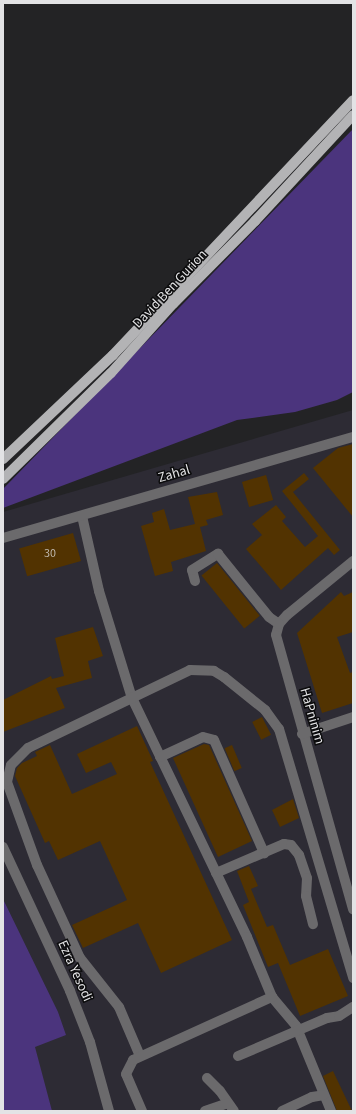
<!DOCTYPE html>
<html>
<head>
<meta charset="utf-8">
<style>
	body { margin:0 }
	#map { position:relative; width:356px; height:1114px; overflow:hidden; background:#232325; font-family:"Source Sans 3",sans-serif }
	div>[style] { position:absolute }
	[style*='--x'] { left:calc(var(--x)*1px); top:calc(var(--y)*1px); width:calc(var(--w)*1px); rotate:calc(var(--a)*1deg) }
	.built>* { inset:0; background:#2d2b34 }
	.green>* { inset:0; background:#4b347d }
	.building>* { inset:0; background:#523301; transform-origin:0 0 }
	.minor>* { height:10px; margin:-5px; padding:0 5px; transform-origin:5px; border-radius:5px; background:#6b6a6c }
	.major>* { height:10px; margin:-5px; padding:0 5px; transform-origin:5px; border-radius:5px; background:#b3b3b5 }
	span { translate:-50% -50%; white-space:nowrap; text-align:center; line-height:1.15; -webkit-text-stroke:3px #0c0c0d; paint-order:stroke }
	.number-label { font-size:12px; color:#bfb7ac }
	.number-label span { -webkit-text-stroke-width:0 }
	.street-label { font-size:14px; color:#e3e3e5 }
	.frame { position:absolute; inset:0; border:4px solid #e3e3e5; pointer-events:none }
</style>
</head>
<body>
<div id="map">
	<div class="built">
		<div style="clip-path:polygon(353px 410px,353px 1111px,3px 1111px,3px 512px)"></div>
	</div>
	<div class="green">
		<div style="clip-path:polygon(353px 129px,353px 392px,337px 400px,295px 412px,237px 420px,3px 508px,3px 489px)"></div>
		<div style="clip-path:polygon(3px 899px,58px 1012px,66px 1035px,35px 1047px,52px 1111px,3px 1111px)"></div>
	</div>
	<div class="building">
		<div style="clip-path:polygon(353px 444px,353px 517px,313px 468px,338px 448px)"></div>
		<div style="clip-path:polygon(304px 473px,309px 479px,293px 492px,340px 550px,334px 555px,328px 548px,281px 590px,246px 549px,262px 535px,252px 524px,276px 505px,286px 517px,282px 521px,305px 547px,318px 536px,282px 491px)"></div>
		<div style="left:266px;top:475px;width:26px;height:25px;rotate:74deg"></div>
		<div style="clip-path:polygon(217px 492px,223px 515px,206px 520px,208px 525px,200px 527px,206px 551px,171px 562px,173px 571px,155px 576px,141px 526px,154px 522px,152px 513px,164px 509px,170px 530px,195px 524px,188px 497px)"></div>
		<div style="left:73px;top:533px;width:29px;height:56px;rotate:74deg"></div>
		<div style="left:217px;top:563px;width:68px;height:20px;rotate:51deg"></div>
		<div style="clip-path:polygon(341px 592px,344px 596px,353px 592px,353px 632px,337px 637px,350px 673px,353px 672px,353px 703px,322px 713px,297px 633px)"></div>
		<div style="clip-path:polygon(93px 627px,103px 656px,88px 661px,92px 678px,56px 688px,65px 708px,3px 732px,3px 700px,51px 676px,52px 679px,64px 676px,55px 638px)"></div>
		<div style="left:262px;top:717px;width:20px;height:11px;rotate:63deg"></div>
		<div style="clip-path:polygon(137px 726px,153px 761px,150px 762px,232px 940px,161px 973px,138px 923px,83px 948px,72px 925px,127px 900px,100px 841px,58px 860px,49px 841px,45px 843px,15px 776px,17px 768px,22px 763px,37px 756px,35px 752px,50px 745px,72px 794px,117px 774px,111px 762px,86px 773px,77px 754px)"></div>
		<div style="clip-path:polygon(204px 744px,209px 745px,252px 841px,218px 857px,173px 758px)"></div>
		<div style="left:232px;top:745px;width:25px;height:8px;rotate:67deg"></div>
		<div style="clip-path:polygon(293px 799px,299px 818px,280px 827px,272px 810px)"></div>
		<div style="clip-path:polygon(249px 866px,258px 886px,251px 889px,267px 927px,273px 925px,290px 965px,328px 949px,348px 996px,300px 1016px,278px 963px,268px 967px,243px 905px,249px 902px,237px 871px)"></div>
		<div style="clip-path:polygon(333px 1071px,352px 1111px,337px 1111px,323px 1076px)"></div>
	</div>
	<div class="minor">
		<div style="--x:82;--y:516;--w:77;--a:77.2"></div>
		<div style="--x:99;--y:591;--w:112;--a:72.9"></div>
		<div style="--x:132;--y:698;--w:265;--a:64.3"></div>
		<div style="--x:247;--y:937;--w:65;--a:67.4"></div>
		<div style="--x:272;--y:997;--w:38;--a:50"></div>
		<div style="--x:296;--y:1026;--w:92;--a:67.6"></div>
		<div style="--x:3;--y:538;--w:364;--a:-16.1"></div>
		<div style="--x:353;--y:561;--w:85;--a:140.7"></div>
		<div style="--x:287;--y:615;--w:12;--a:132"></div>
		<div style="--x:279;--y:624;--w:11;--a:105"></div>
		<div style="--x:276;--y:635;--w:285;--a:74.3"></div>
		<div style="--x:195;--y:581;--w:11;--a:-105"></div>
		<div style="--x:192;--y:570;--w:31;--a:-32"></div>
		<div style="--x:218;--y:554;--w:81;--a:51"></div>
		<div style="--x:269;--y:617;--w:12;--a:35"></div>
		<div style="--x:302;--y:734;--w:54;--a:-18.4"></div>
		<div style="--x:160;--y:757;--w:47;--a:-24.9"></div>
		<div style="--x:203;--y:737;--w:11;--a:15"></div>
		<div style="--x:214;--y:740;--w:124;--a:66.1"></div>
		<div style="--x:3;--y:847;--w:159;--a:65"></div>
		<div style="--x:70;--y:991;--w:55;--a:68.6"></div>
		<div style="--x:90;--y:1042;--w:72;--a:74.6"></div>
		<div style="--x:216;--y:873;--w:74;--a:-23.1"></div>
		<div style="--x:284;--y:844;--w:7;--a:8"></div>
		<div style="--x:291;--y:845;--w:13;--a:51"></div>
		<div style="--x:299;--y:855;--w:24;--a:71"></div>
		<div style="--x:307;--y:878;--w:18;--a:93"></div>
		<div style="--x:306;--y:896;--w:29;--a:76"></div>
		<div style="--x:140;--y:1056;--w:53;--a:-113.2"></div>
		<div style="--x:119;--y:1007;--w:63;--a:-128.5"></div>
		<div style="--x:80;--y:958;--w:102;--a:-114.8"></div>
		<div style="--x:37;--y:865;--w:88;--a:-109.9"></div>
		<div style="--x:7;--y:782;--w:17;--a:-77"></div>
		<div style="--x:11;--y:765;--w:24;--a:-45"></div>
		<div style="--x:28;--y:748;--w:180;--a:-25.7"></div>
		<div style="--x:190;--y:670;--w:24;--a:2"></div>
		<div style="--x:214;--y:671;--w:12;--a:31"></div>
		<div style="--x:224;--y:677;--w:53;--a:38.8"></div>
		<div style="--x:265;--y:710;--w:24;--a:54"></div>
		<div style="--x:279;--y:729;--w:260;--a:73.4"></div>
		<div style="--x:238;--y:1056;--w:97;--a:-23.1"></div>
		<div style="--x:327;--y:1018;--w:12;--a:-9"></div>
		<div style="--x:339;--y:1016;--w:17;--a:-33"></div>
		<div style="--x:207;--y:1078;--w:18;--a:45"></div>
		<div style="--x:220;--y:1091;--w:24;--a:55"></div>
		<div style="--x:142;--y:1111;--w:40;--a:-113.4"></div>
		<div style="--x:126;--y:1074;--w:16;--a:-63"></div>
		<div style="--x:133;--y:1060;--w:153;--a:-24.4"></div>
		<div style="--x:205;--y:1111;--w:24;--a:-19"></div>
		<div style="--x:282;--y:1111;--w:33;--a:-25"></div>
		<div style="--x:312;--y:1097;--w:12;--a:-9"></div>
	</div>
	<div class="major">
		<div style="--x:3;--y:459;--w:151;--a:-43.4"></div>
		<div style="--x:113;--y:355;--w:350;--a:-46.7"></div>
		<div style="--x:3;--y:479;--w:151;--a:-44.5"></div>
		<div style="--x:111;--y:373;--w:93;--a:-48.1"></div>
		<div style="--x:173;--y:304;--w:117;--a:-45.3"></div>
		<div style="--x:255;--y:221;--w:144;--a:-47.2"></div>
	</div>
	<div class="number-label">
		<span style="left:50px;top:554px">30</span>
	</div>
	<div class="street-label">
		<span style="left:170px;top:289px;rotate:-47deg">David Ben Gurion</span>
		<span style="left:174px;top:474px;rotate:-16deg">Zahal</span>
		<span style="left:312px;top:716px;rotate:74deg">HaPninim</span>
		<span style="left:75px;top:971px;rotate:66deg">Ezra Yesodi</span>
	</div>
	<div class="frame"></div>
</div>
</body>
</html>
